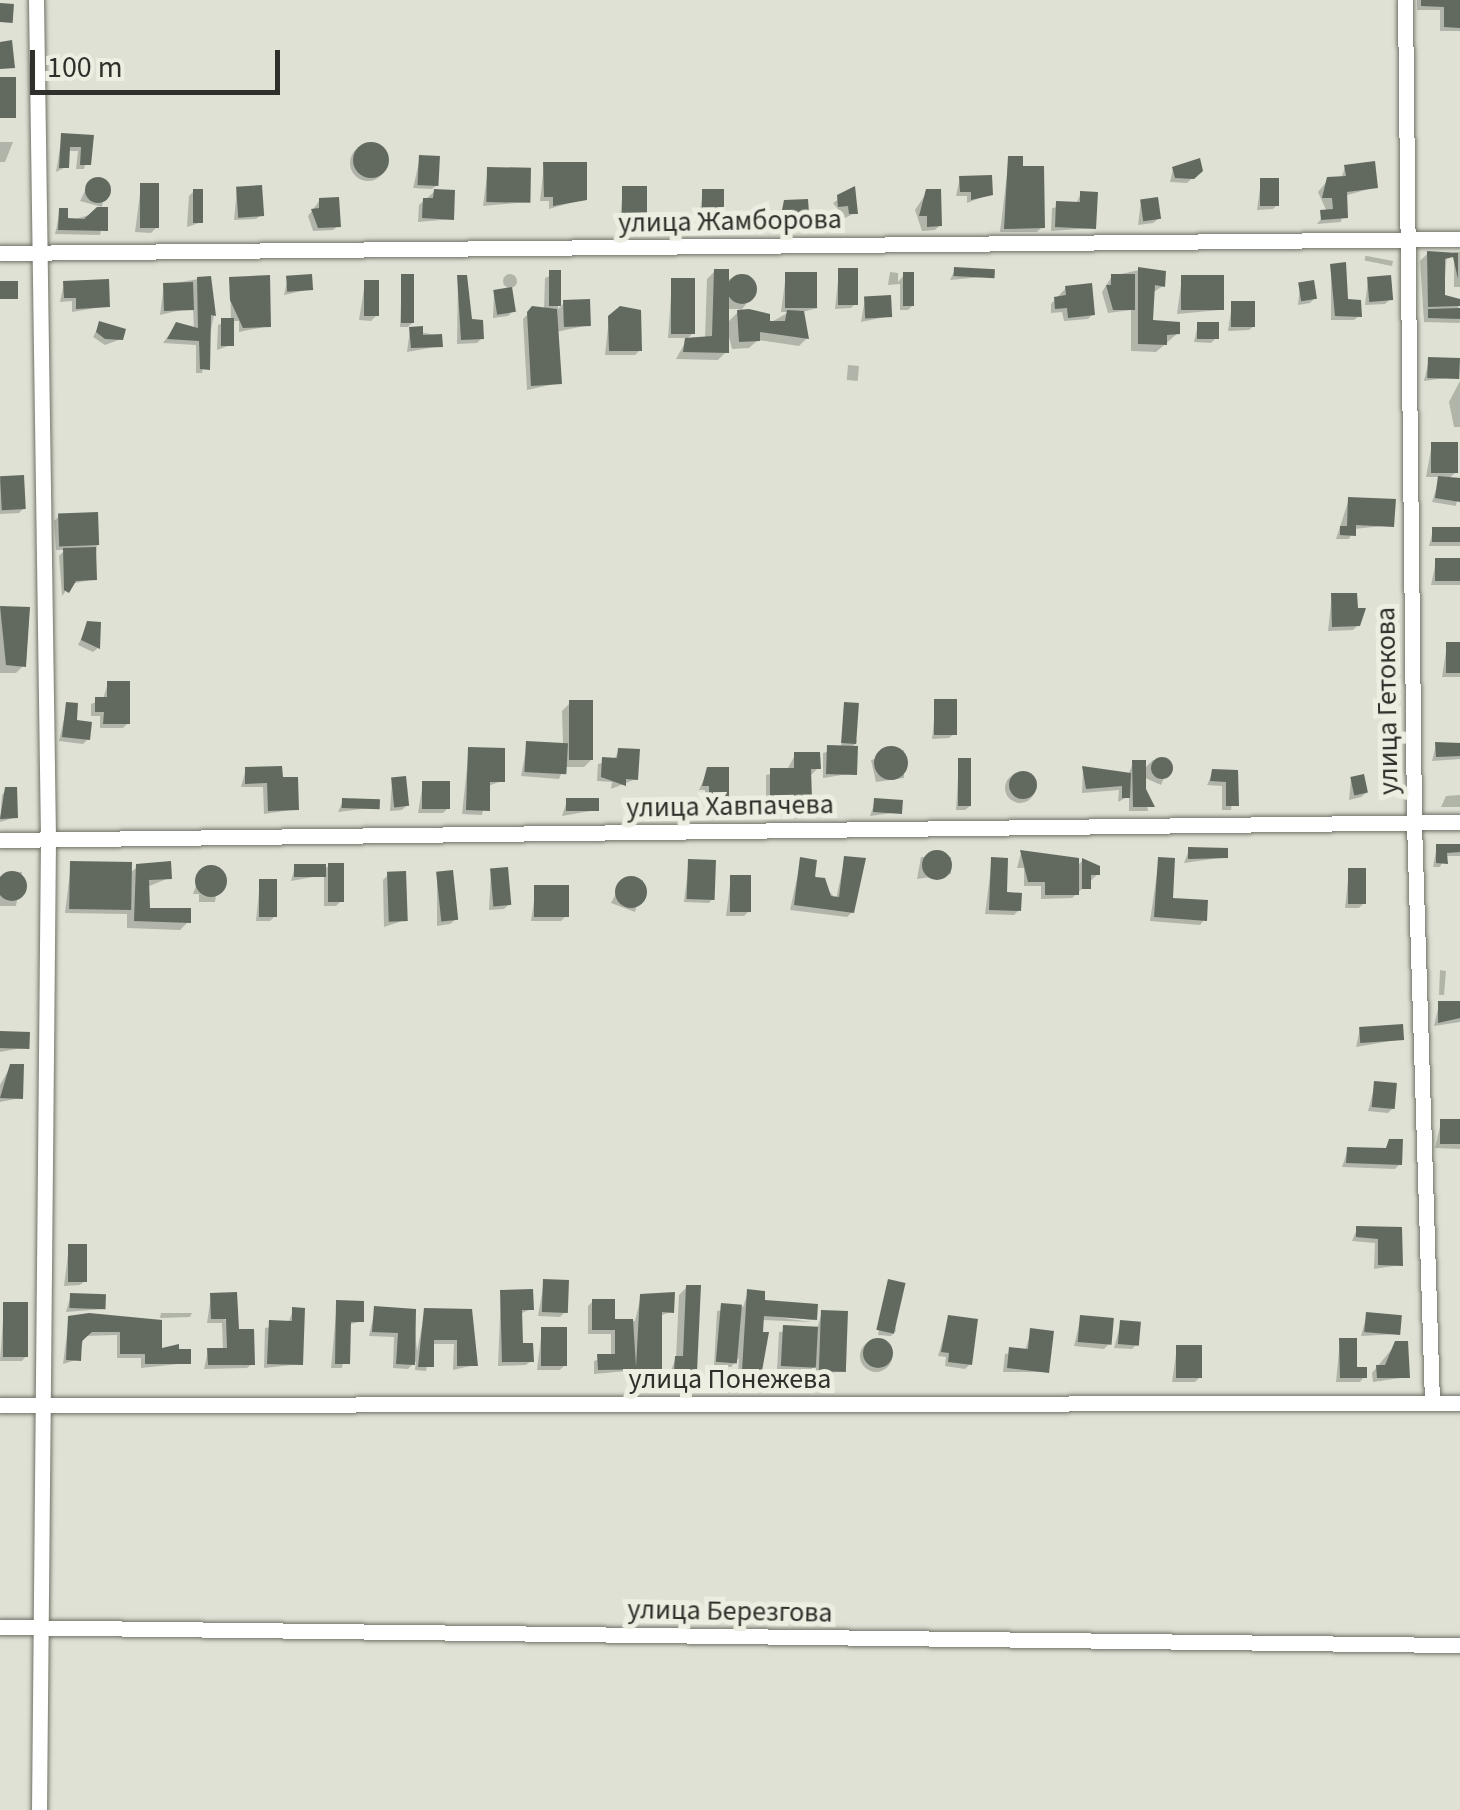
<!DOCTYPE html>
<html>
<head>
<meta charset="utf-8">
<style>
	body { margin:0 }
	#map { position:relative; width:1460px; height:1810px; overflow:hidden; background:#dee1d4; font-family:"Source Sans 3",sans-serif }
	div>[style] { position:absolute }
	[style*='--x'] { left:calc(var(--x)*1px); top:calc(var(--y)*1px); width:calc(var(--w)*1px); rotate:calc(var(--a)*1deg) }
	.shadow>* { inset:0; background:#0003; transform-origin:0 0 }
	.round { border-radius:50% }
	.building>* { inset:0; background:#626a60; transform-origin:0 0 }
	.roads { filter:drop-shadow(0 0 2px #6f7266) drop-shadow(0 0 2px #6f7266) }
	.minor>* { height:15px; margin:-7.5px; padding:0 7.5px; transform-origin:7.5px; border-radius:7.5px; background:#fff }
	span { translate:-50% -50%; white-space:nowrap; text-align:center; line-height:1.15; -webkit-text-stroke:10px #eceee1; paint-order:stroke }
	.street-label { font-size:28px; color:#2f302b }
	.scale { position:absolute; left:30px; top:50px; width:250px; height:45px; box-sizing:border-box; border:5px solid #2f302b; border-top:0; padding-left:12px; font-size:30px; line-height:35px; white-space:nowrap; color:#2f302b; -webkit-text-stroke:8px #eceee1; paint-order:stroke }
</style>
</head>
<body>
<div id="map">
	<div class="shadow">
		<div style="clip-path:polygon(1417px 0,1460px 0,1460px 31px,1440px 31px,1440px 10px,1417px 10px)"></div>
		<div style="clip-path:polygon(62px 136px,92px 137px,84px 169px,76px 169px,78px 151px,67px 151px,66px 167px,56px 172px)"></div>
		<div style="clip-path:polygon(0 142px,13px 142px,5px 162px,0 162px)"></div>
		<div class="round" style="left:350px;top:145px;width:36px;height:36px"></div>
		<div style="clip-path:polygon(420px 158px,437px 185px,432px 189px,413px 188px)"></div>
		<div style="clip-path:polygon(1009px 158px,1021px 168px,1042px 227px,1037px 232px,1000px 232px)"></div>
		<div style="clip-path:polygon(544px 165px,584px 199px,549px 209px,549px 201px,540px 201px)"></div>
		<div style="clip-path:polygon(1345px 167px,1376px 187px,1344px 196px,1341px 222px,1317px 224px,1327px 212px,1318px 192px,1328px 180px,1341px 179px)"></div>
		<div style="clip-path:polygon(488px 169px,527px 202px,483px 206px)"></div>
		<div style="clip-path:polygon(1173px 169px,1201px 170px,1187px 183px,1170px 182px)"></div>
		<div style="clip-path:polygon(960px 178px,990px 194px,967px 203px,967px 196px,956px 196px)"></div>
		<div style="clip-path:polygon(91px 179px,106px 179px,102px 207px,80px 201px)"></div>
		<div style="clip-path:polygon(1261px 181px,1278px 204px,1273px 209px,1257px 210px)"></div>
		<div style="clip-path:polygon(141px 186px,156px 228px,151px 233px,135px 232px)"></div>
		<div style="clip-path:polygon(623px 188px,646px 224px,641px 229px,619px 229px)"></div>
		<div style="clip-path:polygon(237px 189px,261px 215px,256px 219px,234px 220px)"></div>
		<div style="clip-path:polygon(853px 190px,855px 213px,845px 218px,833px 203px)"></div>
		<div style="clip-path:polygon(194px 191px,199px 223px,187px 227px,189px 196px)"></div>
		<div style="clip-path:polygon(435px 191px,452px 219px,418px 222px,419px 205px)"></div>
		<div style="clip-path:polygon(703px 191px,721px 225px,716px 230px,697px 230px)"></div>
		<div style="clip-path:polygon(927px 192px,940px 225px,935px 230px,922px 231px,915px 210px)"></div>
		<div style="clip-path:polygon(1081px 193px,1093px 228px,1051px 231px,1052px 208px,1076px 204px)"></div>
		<div style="clip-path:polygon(320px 200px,338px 226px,333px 230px,313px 231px,308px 216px)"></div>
		<div style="clip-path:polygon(1141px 201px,1158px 219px,1153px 223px,1138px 225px)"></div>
		<div style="clip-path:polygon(785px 203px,807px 226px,802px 230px,786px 231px,785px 223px,777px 223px)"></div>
		<div style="clip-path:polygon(106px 210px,100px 235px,55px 234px,60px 211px,65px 222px)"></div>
		<div style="left:1460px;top:252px;width:35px;height:6px;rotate:90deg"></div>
		<div style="clip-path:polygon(1428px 253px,1447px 254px,1443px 301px,1458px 302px,1460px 323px,1424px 322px,1420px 261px)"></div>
		<div style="left:1393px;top:261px;width:5px;height:28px;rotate:101deg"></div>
		<div style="clip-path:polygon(1331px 266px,1346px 302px,1359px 316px,1354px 320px,1331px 320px)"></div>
		<div style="clip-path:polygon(955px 270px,993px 276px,950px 280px)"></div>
		<div style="clip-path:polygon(1139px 270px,1163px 286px,1152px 293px,1150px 322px,1178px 333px,1156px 352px,1131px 351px,1131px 310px,1108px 313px,1102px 292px,1112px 276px)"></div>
		<div style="clip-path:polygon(evenodd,715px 271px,726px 280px,749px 275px,753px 295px,739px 313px,768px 324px,789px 312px,781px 312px,786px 274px,818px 308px,802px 312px,807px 338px,799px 346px,758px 340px,749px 348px,732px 349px,726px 325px,726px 352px,718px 360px,676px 359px,686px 341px,705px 339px,707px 279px,715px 271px,726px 309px,741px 309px,726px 324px,726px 309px)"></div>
		<div style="clip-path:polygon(839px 271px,856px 303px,851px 308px,835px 309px)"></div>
		<div style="clip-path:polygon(559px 272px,558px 309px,564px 303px,589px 325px,556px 332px,559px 383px,527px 390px,523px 319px,533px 309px,544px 310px,545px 278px)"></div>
		<div style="clip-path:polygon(890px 272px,898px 273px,898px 282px,904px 275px,913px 305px,908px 310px,900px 310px,900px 284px,888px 285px)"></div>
		<div class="round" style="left:503px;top:274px;width:14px;height:14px"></div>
		<div style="clip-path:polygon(402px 277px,413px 322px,408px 327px,400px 327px)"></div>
		<div style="clip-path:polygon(458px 277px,469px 321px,482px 338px,477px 343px,457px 344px)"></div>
		<div style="clip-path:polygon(1182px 277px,1220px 310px,1177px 314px)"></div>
		<div style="clip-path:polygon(288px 278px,311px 289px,284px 295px)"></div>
		<div style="clip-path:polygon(198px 279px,214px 315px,202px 373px,196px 373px,196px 345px,163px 343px,177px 324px,194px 330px,193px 307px,160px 315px,164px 285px)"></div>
		<div style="clip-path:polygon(1368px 279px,1390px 299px,1385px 304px,1365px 305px)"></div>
		<div style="clip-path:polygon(230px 280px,269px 326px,239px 332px,239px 321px,231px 321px,231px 345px,217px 350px,218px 325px,231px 320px)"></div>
		<div style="clip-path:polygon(672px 281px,693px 333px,688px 338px,668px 338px)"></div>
		<div style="clip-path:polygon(365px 282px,376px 316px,371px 321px,359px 320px)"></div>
		<div style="clip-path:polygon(64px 283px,108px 306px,72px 312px,72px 301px,60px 302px)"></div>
		<div style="clip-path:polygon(1300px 286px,1315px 298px,1310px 303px,1298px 305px)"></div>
		<div style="clip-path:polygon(1066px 288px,1093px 314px,1088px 319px,1064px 321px,1062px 312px,1051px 313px,1051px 304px)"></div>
		<div style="clip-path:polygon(494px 292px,513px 311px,508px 316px,493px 318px)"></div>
		<div style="clip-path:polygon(865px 299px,890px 316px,861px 322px)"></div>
		<div style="clip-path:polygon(1232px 304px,1254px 326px,1249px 330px,1228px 331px)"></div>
		<div style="clip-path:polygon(609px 318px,640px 350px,635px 355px,605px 355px)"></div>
		<div style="clip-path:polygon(100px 324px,121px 339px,105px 345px,93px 337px)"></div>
		<div style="clip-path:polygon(1198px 324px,1216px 338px,1211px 343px,1194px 342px)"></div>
		<div style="clip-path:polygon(410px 330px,440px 336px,440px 346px,407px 352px)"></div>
		<div style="clip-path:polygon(1429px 360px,1459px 376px,1424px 381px)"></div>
		<div style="left:848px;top:365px;width:11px;height:15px;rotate:5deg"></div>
		<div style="clip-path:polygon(1460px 381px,1460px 427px,1454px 427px,1449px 402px)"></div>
		<div style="clip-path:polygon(1432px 444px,1455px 473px,1448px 479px,1460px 480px,1456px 506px,1432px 502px,1440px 477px,1426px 477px)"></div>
		<div style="clip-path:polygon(0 479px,24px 508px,19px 513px,0 514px)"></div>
		<div style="clip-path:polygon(1349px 499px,1392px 525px,1354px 529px,1349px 539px,1336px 539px)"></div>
		<div style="clip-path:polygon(59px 516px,97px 544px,94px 579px,71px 584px,62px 596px,59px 556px,65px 550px,56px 550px,54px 521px)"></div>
		<div style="clip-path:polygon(1460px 529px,1460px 546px,1429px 546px,1433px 530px)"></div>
		<div style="clip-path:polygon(1436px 561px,1460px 561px,1460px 585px,1431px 585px)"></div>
		<div style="clip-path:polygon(1332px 595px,1358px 625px,1353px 630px,1328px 631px)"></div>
		<div style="clip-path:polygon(0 608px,27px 610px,24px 665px,16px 673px,0 673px)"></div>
		<div style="clip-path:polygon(88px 624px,98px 648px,93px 652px,78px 645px)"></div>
		<div style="clip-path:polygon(1447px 645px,1460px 645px,1460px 677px,1442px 677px)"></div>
		<div style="clip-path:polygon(108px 683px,128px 723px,123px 728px,100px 728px,100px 716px,91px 716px,91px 704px,103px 699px)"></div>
		<div style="clip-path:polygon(936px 701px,954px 734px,949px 738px,932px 739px)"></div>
		<div style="clip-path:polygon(570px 703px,592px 759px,584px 767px,564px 767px,559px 779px,521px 776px,527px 744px,563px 745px,562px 711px)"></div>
		<div style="clip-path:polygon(67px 705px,88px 739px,83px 744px,59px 741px)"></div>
		<div style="clip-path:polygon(845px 705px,857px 742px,851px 748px,855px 773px,823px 778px,823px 753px,841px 748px)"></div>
		<div style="clip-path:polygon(1436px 745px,1460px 745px,1460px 759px,1432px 761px)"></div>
		<div style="clip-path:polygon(469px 749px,502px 781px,488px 786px,482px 815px,462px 814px)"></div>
		<div style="clip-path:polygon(619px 750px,636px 779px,611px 789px,612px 782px,597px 781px,598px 764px,614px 760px)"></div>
		<div style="clip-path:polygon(904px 750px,904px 778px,876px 782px,871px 760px)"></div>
		<div style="clip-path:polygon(795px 755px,818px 768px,809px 777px,810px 802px,825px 810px,817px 818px,788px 819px,788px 803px,766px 803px,766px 775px,787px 770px)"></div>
		<div style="clip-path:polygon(1153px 760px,1171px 762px,1161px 785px,1143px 777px,1148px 811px,1129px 811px,1129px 796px,1118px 802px,1119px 790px,1082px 793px,1083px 768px,1128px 775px,1133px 763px,1143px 770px)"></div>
		<div style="clip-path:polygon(959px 761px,970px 806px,965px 810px,956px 810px)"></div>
		<div style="clip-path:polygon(246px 769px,280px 779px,297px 809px,264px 814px,263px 787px,241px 787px)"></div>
		<div style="clip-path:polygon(708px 770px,726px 796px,721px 801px,705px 801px,705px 790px,699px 790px)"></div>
		<div style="clip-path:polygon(1213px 772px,1236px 773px,1231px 810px,1222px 810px,1222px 786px,1207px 785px)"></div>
		<div class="round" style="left:1005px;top:773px;width:30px;height:30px"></div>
		<div style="clip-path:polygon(1351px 779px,1366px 793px,1361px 797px,1349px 800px)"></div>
		<div style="clip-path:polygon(392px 780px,407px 805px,402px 810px,390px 811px)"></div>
		<div style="clip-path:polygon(423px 783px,448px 808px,443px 813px,418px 813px)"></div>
		<div style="clip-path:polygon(6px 790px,16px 817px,0 822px,2px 795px)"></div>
		<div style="clip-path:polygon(1460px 795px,1460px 807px,1441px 807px,1446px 796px)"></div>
		<div style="clip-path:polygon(343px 801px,377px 807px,338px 812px)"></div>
		<div style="clip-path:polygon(567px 801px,596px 810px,562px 816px)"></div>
		<div style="clip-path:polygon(875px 801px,900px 812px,870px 816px)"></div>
		<div style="clip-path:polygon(1437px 846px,1460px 846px,1460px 856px,1445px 856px,1440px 867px,1433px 867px)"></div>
		<div style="clip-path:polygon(1189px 850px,1226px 857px,1184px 863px)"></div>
		<div style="clip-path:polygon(1021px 853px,1076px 867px,1082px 861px,1098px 874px,1072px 898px,1041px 899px,1041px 886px,1024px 886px,1024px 868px,1017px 868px)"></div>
		<div style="clip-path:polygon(921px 857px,951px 857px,951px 874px,917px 879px)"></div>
		<div style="clip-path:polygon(845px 858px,852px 912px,847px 917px,790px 910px,801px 860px,836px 899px)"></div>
		<div style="clip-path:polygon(992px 860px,1004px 895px,1019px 910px,1014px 915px,985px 914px)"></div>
		<div style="clip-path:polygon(1159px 860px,1170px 900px,1204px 920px,1200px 925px,1150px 921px)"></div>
		<div style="clip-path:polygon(689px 862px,713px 898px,709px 903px,684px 902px)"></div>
		<div style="clip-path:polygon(71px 864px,129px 874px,137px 867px,169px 878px,147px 887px,147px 910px,188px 922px,180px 930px,127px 928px,127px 914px,65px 913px)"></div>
		<div style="clip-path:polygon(329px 865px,341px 901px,336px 906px,324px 906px,324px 875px,291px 881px,295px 866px,323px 871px)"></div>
		<div style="clip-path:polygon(203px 867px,220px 867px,215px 902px,199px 902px,199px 894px,193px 894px)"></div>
		<div style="clip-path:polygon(491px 871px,509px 904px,504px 909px,489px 910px)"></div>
		<div style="clip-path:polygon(1349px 871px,1364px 903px,1359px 908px,1345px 908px)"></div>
		<div style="clip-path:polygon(7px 872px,22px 872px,16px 906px,0 906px,0 880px)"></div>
		<div style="clip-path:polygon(437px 874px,455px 920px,450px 924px,437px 926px)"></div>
		<div style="clip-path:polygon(388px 875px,405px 920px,384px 927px,383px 880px)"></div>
		<div style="clip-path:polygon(731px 877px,749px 911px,744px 916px,726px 916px)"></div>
		<div style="clip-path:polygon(624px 878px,643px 880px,635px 912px,611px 903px)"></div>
		<div style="clip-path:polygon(260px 882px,275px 916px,270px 921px,256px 921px)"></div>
		<div style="clip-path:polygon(536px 887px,566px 916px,561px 921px,531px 921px)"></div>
		<div style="clip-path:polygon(1440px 970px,1446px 971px,1444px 995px,1439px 995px)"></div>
		<div style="clip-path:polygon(1460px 1003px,1460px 1022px,1434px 1026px,1439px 1004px)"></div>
		<div style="clip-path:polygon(1360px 1029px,1402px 1039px,1356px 1047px)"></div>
		<div style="clip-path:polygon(0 1034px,27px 1047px,0 1052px)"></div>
		<div style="clip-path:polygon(11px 1066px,20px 1098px,0 1102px,0 1085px)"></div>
		<div style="clip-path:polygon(1375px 1084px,1393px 1108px,1388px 1113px,1368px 1111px)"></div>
		<div style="clip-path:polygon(1441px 1122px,1460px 1122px,1460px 1149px,1435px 1148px)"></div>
		<div style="clip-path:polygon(1390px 1141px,1400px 1164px,1395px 1169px,1342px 1167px,1348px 1149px,1384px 1151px)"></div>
		<div style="clip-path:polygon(1357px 1229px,1399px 1230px,1401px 1265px,1374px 1269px,1375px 1243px,1352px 1241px)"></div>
		<div style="clip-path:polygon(69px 1246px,85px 1281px,80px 1285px,64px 1286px)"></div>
		<div style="clip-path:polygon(888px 1281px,896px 1331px,891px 1336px,878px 1335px)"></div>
		<div style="clip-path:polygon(544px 1282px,565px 1312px,560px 1317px,538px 1316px)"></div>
		<div style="clip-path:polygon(687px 1287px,695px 1371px,687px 1379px,668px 1378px,676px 1358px,679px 1295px)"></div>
		<div style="clip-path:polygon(501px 1292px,531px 1309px,520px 1314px,521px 1346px,531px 1361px,526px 1365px,498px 1366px)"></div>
		<div style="clip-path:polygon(748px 1292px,763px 1293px,762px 1303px,815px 1306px,813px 1320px,751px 1313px,811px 1322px,761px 1320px,760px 1334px,766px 1334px,754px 1375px,738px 1374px,739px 1358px,731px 1367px,714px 1366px,717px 1311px,743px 1307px)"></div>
		<div style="clip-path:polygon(71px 1295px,103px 1309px,66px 1312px)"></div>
		<div style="clip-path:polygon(211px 1296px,252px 1364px,247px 1368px,204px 1369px,208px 1351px,223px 1350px,222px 1323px,207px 1323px)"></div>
		<div style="clip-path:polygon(641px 1296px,671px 1312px,659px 1316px,660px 1368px,594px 1374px,594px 1361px,611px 1356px,611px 1334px,588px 1334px,588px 1306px,593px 1301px,612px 1321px,635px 1321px)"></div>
		<div style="clip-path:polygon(337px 1303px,362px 1321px,348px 1325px,342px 1368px,331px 1368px)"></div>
		<div style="clip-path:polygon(4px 1305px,26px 1356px,22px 1361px,0 1361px)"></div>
		<div style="clip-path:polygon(375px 1309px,413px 1311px,417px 1351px,425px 1311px,470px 1312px,475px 1365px,453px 1370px,454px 1344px,432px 1344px,426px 1371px,415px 1370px,416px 1361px,408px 1369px,393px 1368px,394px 1337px,369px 1336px)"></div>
		<div style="clip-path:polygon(293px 1310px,300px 1364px,264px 1368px,265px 1328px,288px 1324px)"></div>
		<div style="clip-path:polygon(822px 1312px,844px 1371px,816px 1375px,816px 1365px,809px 1371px,777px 1370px,779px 1332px,817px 1329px)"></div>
		<div style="clip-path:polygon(192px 1313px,190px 1317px,160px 1318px,161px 1313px)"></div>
		<div style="clip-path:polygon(1367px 1314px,1398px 1334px,1361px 1336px)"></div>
		<div style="clip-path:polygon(1081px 1317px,1109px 1344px,1104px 1349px,1074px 1346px)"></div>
		<div style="clip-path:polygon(69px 1318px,160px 1323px,160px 1351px,188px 1363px,141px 1368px,141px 1358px,117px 1358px,117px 1335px,84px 1336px,79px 1359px,63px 1364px)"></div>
		<div style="clip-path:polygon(949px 1318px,970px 1364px,965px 1369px,945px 1366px,946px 1357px,938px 1356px)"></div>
		<div style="clip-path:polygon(1121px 1323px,1137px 1344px,1132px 1349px,1114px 1348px)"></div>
		<div style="clip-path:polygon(542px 1330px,565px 1365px,560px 1370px,537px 1370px)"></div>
		<div style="clip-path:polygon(1031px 1331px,1047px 1372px,1003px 1372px,1005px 1354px,1025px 1351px)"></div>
		<div class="round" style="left:860px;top:1340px;width:32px;height:32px"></div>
		<div style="clip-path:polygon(1340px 1341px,1364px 1377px,1360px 1382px,1336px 1382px)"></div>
		<div style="clip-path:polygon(1396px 1344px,1407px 1377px,1373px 1382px,1372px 1373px)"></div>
		<div style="clip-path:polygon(1177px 1347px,1200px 1377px,1195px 1382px,1172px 1382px)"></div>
	</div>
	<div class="building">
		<div style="clip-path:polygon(1421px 0,1460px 0,1460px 28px,1444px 27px,1444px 7px,1421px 6px)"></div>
		<div style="left:0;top:3px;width:14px;height:19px;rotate:4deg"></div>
		<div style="clip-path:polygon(12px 40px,15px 68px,0 69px,0 42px)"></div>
		<div style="left:0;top:77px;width:16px;height:41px"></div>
		<div style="clip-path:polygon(61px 133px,94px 135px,91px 165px,80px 165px,81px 147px,70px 147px,69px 168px,59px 168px)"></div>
		<div class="round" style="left:353px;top:142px;width:36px;height:36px"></div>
		<div style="left:419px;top:155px;width:21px;height:30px;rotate:3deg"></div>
		<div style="clip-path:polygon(1008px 156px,1023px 156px,1023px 166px,1044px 166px,1045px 228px,1004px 229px)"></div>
		<div style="clip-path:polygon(1200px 158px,1203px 171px,1194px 179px,1175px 178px,1172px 167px)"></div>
		<div style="clip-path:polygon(1375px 161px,1378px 188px,1347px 192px,1348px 218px,1321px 220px,1320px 210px,1333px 209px,1332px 198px,1322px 198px,1327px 177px,1346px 176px,1344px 165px)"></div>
		<div style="clip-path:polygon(543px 162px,587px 162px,587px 200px,553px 206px,553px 197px,544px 197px)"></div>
		<div style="left:487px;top:167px;width:44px;height:35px;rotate:1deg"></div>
		<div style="clip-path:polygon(992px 175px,993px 195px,971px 200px,971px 192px,960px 192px,959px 176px)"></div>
		<div class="round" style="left:85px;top:177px;width:26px;height:26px"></div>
		<div style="left:1260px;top:178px;width:19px;height:28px"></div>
		<div style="left:140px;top:183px;width:19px;height:45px"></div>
		<div style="left:262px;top:185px;width:31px;height:26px;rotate:86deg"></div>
		<div style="left:622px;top:186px;width:25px;height:40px"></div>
		<div style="clip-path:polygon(855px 186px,858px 214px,849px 214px,848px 206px,838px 207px,837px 195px)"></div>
		<div style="left:193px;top:189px;width:10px;height:34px"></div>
		<div style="clip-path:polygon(434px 189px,455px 190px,454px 220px,422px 218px,423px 198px,433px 198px)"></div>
		<div style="left:702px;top:189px;width:22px;height:37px"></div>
		<div style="clip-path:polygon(926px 189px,941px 189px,942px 226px,927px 227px,927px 216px,919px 216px)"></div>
		<div style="clip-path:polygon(1080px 191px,1098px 192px,1096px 229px,1055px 227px,1056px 201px,1080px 202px)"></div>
		<div style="clip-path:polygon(339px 197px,341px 227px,318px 228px,311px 209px,319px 208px,319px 198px)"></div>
		<div style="left:1158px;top:197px;width:22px;height:18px;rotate:82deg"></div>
		<div style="clip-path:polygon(808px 199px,810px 227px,790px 228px,789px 219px,780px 220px,784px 200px)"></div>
		<div style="clip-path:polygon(97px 207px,108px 207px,108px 231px,58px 230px,59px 208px,68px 208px,68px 218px,84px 219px)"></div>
		<div style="clip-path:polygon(1427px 251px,1458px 253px,1458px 279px,1453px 257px,1445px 259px,1445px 295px,1460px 299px,1460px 306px,1428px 307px)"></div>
		<div style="clip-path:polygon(1346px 262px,1348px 299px,1361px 300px,1362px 317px,1335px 316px,1330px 264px)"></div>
		<div style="left:954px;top:267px;width:41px;height:9px;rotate:3deg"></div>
		<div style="clip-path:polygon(1138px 267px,1166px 271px,1165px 287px,1155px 285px,1153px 320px,1180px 322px,1180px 334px,1167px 335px,1167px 345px,1138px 344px)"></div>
		<div style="left:838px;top:268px;width:20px;height:37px"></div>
		<div style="clip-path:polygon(714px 269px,729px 269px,729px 353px,683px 352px,685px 338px,712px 336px)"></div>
		<div style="left:549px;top:270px;width:12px;height:36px"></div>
		<div style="left:785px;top:272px;width:32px;height:36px"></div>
		<div style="left:903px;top:272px;width:11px;height:34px"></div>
		<div style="left:312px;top:274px;width:16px;height:26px;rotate:86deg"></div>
		<div style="left:401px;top:274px;width:13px;height:49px"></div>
		<div style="clip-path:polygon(1111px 274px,1135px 274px,1135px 310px,1113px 310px,1106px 285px,1111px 285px)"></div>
		<div class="round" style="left:727px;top:274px;width:30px;height:30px"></div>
		<div style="clip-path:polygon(270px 275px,271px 327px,243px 328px,230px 300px,229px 277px)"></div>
		<div style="clip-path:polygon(457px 275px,467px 275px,472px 319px,483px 320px,484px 339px,461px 340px)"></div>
		<div style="left:1181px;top:275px;width:43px;height:35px"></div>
		<div style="left:1391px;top:275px;width:25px;height:24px;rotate:85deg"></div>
		<div style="clip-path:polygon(211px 276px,216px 316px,211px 315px,210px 370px,200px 369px,199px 341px,167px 339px,176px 322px,198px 328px,197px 277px)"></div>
		<div style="left:671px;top:278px;width:24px;height:56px"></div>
		<div style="clip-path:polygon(109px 279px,110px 307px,76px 309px,76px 298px,64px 298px,63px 281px)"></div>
		<div style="left:364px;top:280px;width:15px;height:36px"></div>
		<div style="left:1314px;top:280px;width:19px;height:16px;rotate:81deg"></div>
		<div style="left:0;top:281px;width:18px;height:18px"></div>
		<div style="left:193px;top:282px;width:28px;height:30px;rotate:88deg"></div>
		<div style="clip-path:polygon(1092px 283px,1095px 315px,1068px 318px,1067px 308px,1055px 309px,1054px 297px,1066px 295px,1065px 286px)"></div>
		<div style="left:512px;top:287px;width:25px;height:19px;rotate:81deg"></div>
		<div style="left:891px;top:295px;width:22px;height:27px;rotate:87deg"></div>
		<div style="left:590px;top:299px;width:27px;height:27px;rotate:88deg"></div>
		<div style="left:1231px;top:301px;width:24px;height:26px"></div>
		<div style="clip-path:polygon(532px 306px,557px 309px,562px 384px,531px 386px,527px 312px)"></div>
		<div style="clip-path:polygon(620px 306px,641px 310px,642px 351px,609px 351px,608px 316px)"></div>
		<div style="clip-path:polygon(1460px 308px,1460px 319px,1428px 318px,1428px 309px)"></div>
		<div style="clip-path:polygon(749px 309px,770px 314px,770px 321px,785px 321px,787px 310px,804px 311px,809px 339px,760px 332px,760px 341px,739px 342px,737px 310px)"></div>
		<div style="left:221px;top:318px;width:13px;height:28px"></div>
		<div style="clip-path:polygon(99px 321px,126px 329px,123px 340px,105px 339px,96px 332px)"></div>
		<div style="left:1197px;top:322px;width:22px;height:17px"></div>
		<div style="clip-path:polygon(423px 326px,423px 335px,442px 334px,443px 347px,411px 348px,409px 327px)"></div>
		<div style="left:1428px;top:357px;width:32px;height:21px;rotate:2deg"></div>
		<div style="left:1431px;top:442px;width:27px;height:31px"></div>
		<div style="left:24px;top:475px;width:34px;height:24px;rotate:87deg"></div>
		<div style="clip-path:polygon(1438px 476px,1460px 478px,1460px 502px,1435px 498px)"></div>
		<div style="clip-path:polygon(1348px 497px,1396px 499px,1394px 527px,1356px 525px,1356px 536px,1340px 535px,1340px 526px,1347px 526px)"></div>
		<div style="left:98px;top:512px;width:33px;height:40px;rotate:88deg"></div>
		<div style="left:1460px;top:527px;width:15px;height:28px;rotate:90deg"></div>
		<div style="clip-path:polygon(96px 547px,97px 580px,76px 581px,69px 593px,64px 590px,63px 548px)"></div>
		<div style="left:1435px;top:558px;width:25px;height:23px"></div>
		<div style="clip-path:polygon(1331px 593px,1357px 593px,1358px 608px,1366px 608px,1360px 626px,1332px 627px)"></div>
		<div style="clip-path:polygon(0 606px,30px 607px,26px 667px,6px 665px)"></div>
		<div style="clip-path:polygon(87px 621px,101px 622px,100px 649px,81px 640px)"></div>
		<div style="left:1446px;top:642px;width:14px;height:31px"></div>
		<div style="clip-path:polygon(107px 681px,130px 681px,130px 724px,103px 724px,104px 712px,95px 712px,95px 697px,107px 697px)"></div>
		<div style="left:934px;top:699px;width:23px;height:36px"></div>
		<div style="left:569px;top:700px;width:24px;height:60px"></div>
		<div style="clip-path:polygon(66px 702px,78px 703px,77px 720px,92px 722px,90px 740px,62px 737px)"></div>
		<div style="left:844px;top:702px;width:15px;height:41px;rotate:4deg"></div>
		<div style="left:526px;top:741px;width:42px;height:31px;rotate:3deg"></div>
		<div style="clip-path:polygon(1435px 742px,1460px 743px,1460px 756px,1436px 757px)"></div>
		<div style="left:827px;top:745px;width:31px;height:29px;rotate:2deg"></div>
		<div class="round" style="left:874px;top:746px;width:34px;height:34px"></div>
		<div style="clip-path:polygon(468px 747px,505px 748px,505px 782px,490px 782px,490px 811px,466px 810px)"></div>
		<div style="clip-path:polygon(618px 748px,640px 749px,638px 780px,626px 779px,626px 786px,601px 777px,602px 757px,617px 758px)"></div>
		<div style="clip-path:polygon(794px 752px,820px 752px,821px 769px,811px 769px,812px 799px,827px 799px,827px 811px,795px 812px,795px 799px,770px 799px,770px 768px,794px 768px)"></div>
		<div class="round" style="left:1151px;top:757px;width:22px;height:22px"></div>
		<div style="left:958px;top:758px;width:13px;height:48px"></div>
		<div style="clip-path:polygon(1132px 760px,1146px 760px,1146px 789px,1155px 807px,1133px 807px)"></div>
		<div style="clip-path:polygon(282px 766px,283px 777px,298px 777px,299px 810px,268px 811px,267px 783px,245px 784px,245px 767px)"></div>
		<div style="clip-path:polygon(1082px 766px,1131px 773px,1130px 798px,1122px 798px,1122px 786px,1086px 789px)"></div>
		<div style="clip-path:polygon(707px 767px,729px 767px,729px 797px,709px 797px,709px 786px,702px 786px)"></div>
		<div style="clip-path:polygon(1212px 769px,1238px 770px,1239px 806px,1226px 806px,1226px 782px,1210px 781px)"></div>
		<div class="round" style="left:1009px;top:771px;width:28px;height:28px"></div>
		<div style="left:1364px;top:774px;width:19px;height:14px;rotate:78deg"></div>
		<div style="left:406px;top:776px;width:30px;height:15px;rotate:84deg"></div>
		<div style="left:422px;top:781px;width:28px;height:28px"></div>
		<div style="clip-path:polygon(5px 787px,17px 787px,18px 818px,0 819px)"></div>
		<div style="left:342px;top:798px;width:38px;height:10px;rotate:2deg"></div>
		<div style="left:599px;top:798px;width:13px;height:33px;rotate:90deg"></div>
		<div style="left:874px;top:798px;width:29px;height:14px;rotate:4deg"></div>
		<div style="clip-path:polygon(1436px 844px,1460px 844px,1460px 852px,1447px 853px,1448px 864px,1436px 863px)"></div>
		<div style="clip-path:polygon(1188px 847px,1228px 848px,1228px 858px,1188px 859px)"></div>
		<div class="round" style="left:922px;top:850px;width:30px;height:30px"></div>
		<div style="clip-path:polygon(1020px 850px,1079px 858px,1079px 895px,1045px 895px,1045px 882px,1028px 882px)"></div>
		<div style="clip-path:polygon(844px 856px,866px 858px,854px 913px,794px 905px,800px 857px,817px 860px,815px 877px,825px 878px,831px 896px,839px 897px)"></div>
		<div style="clip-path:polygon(991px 857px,1008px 858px,1007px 892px,1022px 893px,1021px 911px,989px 910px)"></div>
		<div style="clip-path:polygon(1158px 857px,1175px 858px,1173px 898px,1208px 900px,1207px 921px,1154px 917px)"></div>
		<div style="clip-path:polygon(1082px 858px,1100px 866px,1100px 875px,1091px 875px,1091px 889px,1082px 889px)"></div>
		<div style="left:688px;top:859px;width:28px;height:40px;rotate:2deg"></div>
		<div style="left:70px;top:861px;width:62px;height:48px;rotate:1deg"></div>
		<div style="clip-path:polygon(171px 861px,172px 879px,149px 880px,150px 908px,191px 908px,191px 923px,134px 921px,136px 864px)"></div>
		<div style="left:328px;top:863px;width:16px;height:39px"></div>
		<div style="left:294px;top:864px;width:32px;height:13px"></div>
		<div class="round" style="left:195px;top:865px;width:32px;height:32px"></div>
		<div style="left:508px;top:867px;width:38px;height:18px;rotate:85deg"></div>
		<div style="left:1348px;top:868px;width:18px;height:36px"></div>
		<div style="left:453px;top:870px;width:50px;height:17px;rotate:84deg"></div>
		<div class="round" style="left:-3px;top:871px;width:30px;height:30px"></div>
		<div style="left:406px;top:871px;width:50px;height:19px;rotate:88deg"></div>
		<div style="left:730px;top:875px;width:21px;height:37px"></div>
		<div class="round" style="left:615px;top:876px;width:32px;height:32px"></div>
		<div style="left:259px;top:879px;width:18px;height:38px"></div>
		<div style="left:534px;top:885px;width:35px;height:32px"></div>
		<div style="clip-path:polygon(1438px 1001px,1460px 1001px,1460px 1018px,1438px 1023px)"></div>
		<div style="left:1403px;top:1024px;width:16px;height:44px;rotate:86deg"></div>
		<div style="left:0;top:1031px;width:30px;height:17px;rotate:2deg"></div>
		<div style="clip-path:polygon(10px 1064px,24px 1064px,23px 1099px,0 1098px)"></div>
		<div style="left:1374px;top:1081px;width:23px;height:26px;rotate:5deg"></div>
		<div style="left:1440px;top:1119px;width:20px;height:25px"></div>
		<div style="clip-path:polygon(1389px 1139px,1403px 1139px,1402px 1165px,1346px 1163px,1347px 1147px,1386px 1148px)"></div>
		<div style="clip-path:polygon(1356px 1226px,1402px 1227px,1403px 1266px,1378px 1265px,1378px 1239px,1356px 1237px)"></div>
		<div style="left:68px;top:1244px;width:19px;height:38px"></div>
		<div style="left:543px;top:1279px;width:26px;height:33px;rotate:2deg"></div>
		<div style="left:888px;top:1279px;width:18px;height:52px;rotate:13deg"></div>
		<div style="clip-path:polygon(686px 1285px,701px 1285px,697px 1372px,674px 1371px,675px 1356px,683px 1356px)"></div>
		<div style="clip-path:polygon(533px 1289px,534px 1310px,522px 1310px,523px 1343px,533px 1343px,534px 1362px,502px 1362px,500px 1290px)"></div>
		<div style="clip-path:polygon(747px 1289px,765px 1291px,765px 1300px,818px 1304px,817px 1320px,764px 1316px,763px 1332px,769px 1332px,762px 1371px,742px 1370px)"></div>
		<div style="clip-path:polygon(237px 1292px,239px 1329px,254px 1329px,255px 1365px,208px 1365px,207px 1348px,227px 1348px,226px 1319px,211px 1319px,210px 1293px)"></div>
		<div style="clip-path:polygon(675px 1292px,674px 1313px,662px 1312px,662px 1369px,598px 1370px,597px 1354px,615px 1354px,615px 1330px,592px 1330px,592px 1299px,615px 1299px,615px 1319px,633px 1319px,636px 1367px,640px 1294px)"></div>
		<div style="left:70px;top:1293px;width:36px;height:15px;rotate:2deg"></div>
		<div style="clip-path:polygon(336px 1300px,364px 1301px,364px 1322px,351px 1322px,350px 1364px,335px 1364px)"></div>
		<div style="left:3px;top:1302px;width:25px;height:55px"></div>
		<div style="left:721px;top:1303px;width:21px;height:59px;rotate:5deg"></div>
		<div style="clip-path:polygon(374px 1306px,416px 1309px,415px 1365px,396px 1364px,398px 1333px,372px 1332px)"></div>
		<div style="clip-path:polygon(292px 1307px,305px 1308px,303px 1365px,267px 1364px,269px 1320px,292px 1321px)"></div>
		<div style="clip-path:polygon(424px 1308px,472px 1309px,478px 1366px,457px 1366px,457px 1340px,434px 1340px,434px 1367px,418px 1367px)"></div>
		<div style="left:821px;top:1310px;width:27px;height:61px;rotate:2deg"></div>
		<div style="left:1366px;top:1312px;width:36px;height:20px;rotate:5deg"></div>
		<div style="clip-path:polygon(89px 1313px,162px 1320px,162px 1348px,179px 1344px,179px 1349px,191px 1349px,191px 1364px,145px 1364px,145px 1354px,120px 1354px,120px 1332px,92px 1332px,82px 1341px,81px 1361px,66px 1360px,68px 1316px)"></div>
		<div style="clip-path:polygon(948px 1315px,978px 1319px,972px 1365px,948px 1362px,949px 1353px,941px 1352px)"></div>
		<div style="left:1080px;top:1315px;width:34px;height:27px;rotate:5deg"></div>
		<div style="left:1120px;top:1320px;width:21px;height:24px;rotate:5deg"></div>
		<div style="left:783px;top:1325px;width:35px;height:41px;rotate:3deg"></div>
		<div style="left:541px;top:1327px;width:26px;height:39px"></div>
		<div style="clip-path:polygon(1030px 1328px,1054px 1331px,1049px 1373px,1007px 1368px,1009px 1347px,1028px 1349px)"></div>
		<div class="round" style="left:863px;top:1338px;width:30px;height:30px"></div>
		<div style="clip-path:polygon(1339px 1338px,1357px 1338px,1357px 1367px,1367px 1367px,1367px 1378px,1340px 1378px)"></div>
		<div style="clip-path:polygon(1395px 1341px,1408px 1341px,1410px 1378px,1377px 1378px,1376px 1365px,1385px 1365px)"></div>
		<div style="left:1176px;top:1345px;width:26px;height:33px"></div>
	</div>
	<div class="roads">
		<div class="minor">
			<div style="--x:36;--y:0;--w:838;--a:89.18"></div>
			<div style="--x:48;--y:838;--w:972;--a:90.53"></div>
			<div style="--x:1405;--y:0;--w:823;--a:89.37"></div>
			<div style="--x:1414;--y:823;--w:579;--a:88.22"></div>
			<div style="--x:0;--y:253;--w:1460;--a:-0.55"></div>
			<div style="--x:0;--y:840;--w:1460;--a:-0.71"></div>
			<div style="--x:0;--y:1405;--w:1460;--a:-0.08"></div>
			<div style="--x:0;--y:1627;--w:1460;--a:0.71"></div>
		</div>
	</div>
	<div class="street-label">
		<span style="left:730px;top:221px;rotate:-1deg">улица Жамборова</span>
		<span style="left:1387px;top:701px;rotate:-91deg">улица Гетокова</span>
		<span style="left:730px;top:806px;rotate:-1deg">улица Хавпачева</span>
		<span style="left:730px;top:1379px">улица Понежева</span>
		<span style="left:730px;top:1611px;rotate:1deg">улица Березгова</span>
	</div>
	<div class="scale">100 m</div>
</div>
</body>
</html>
